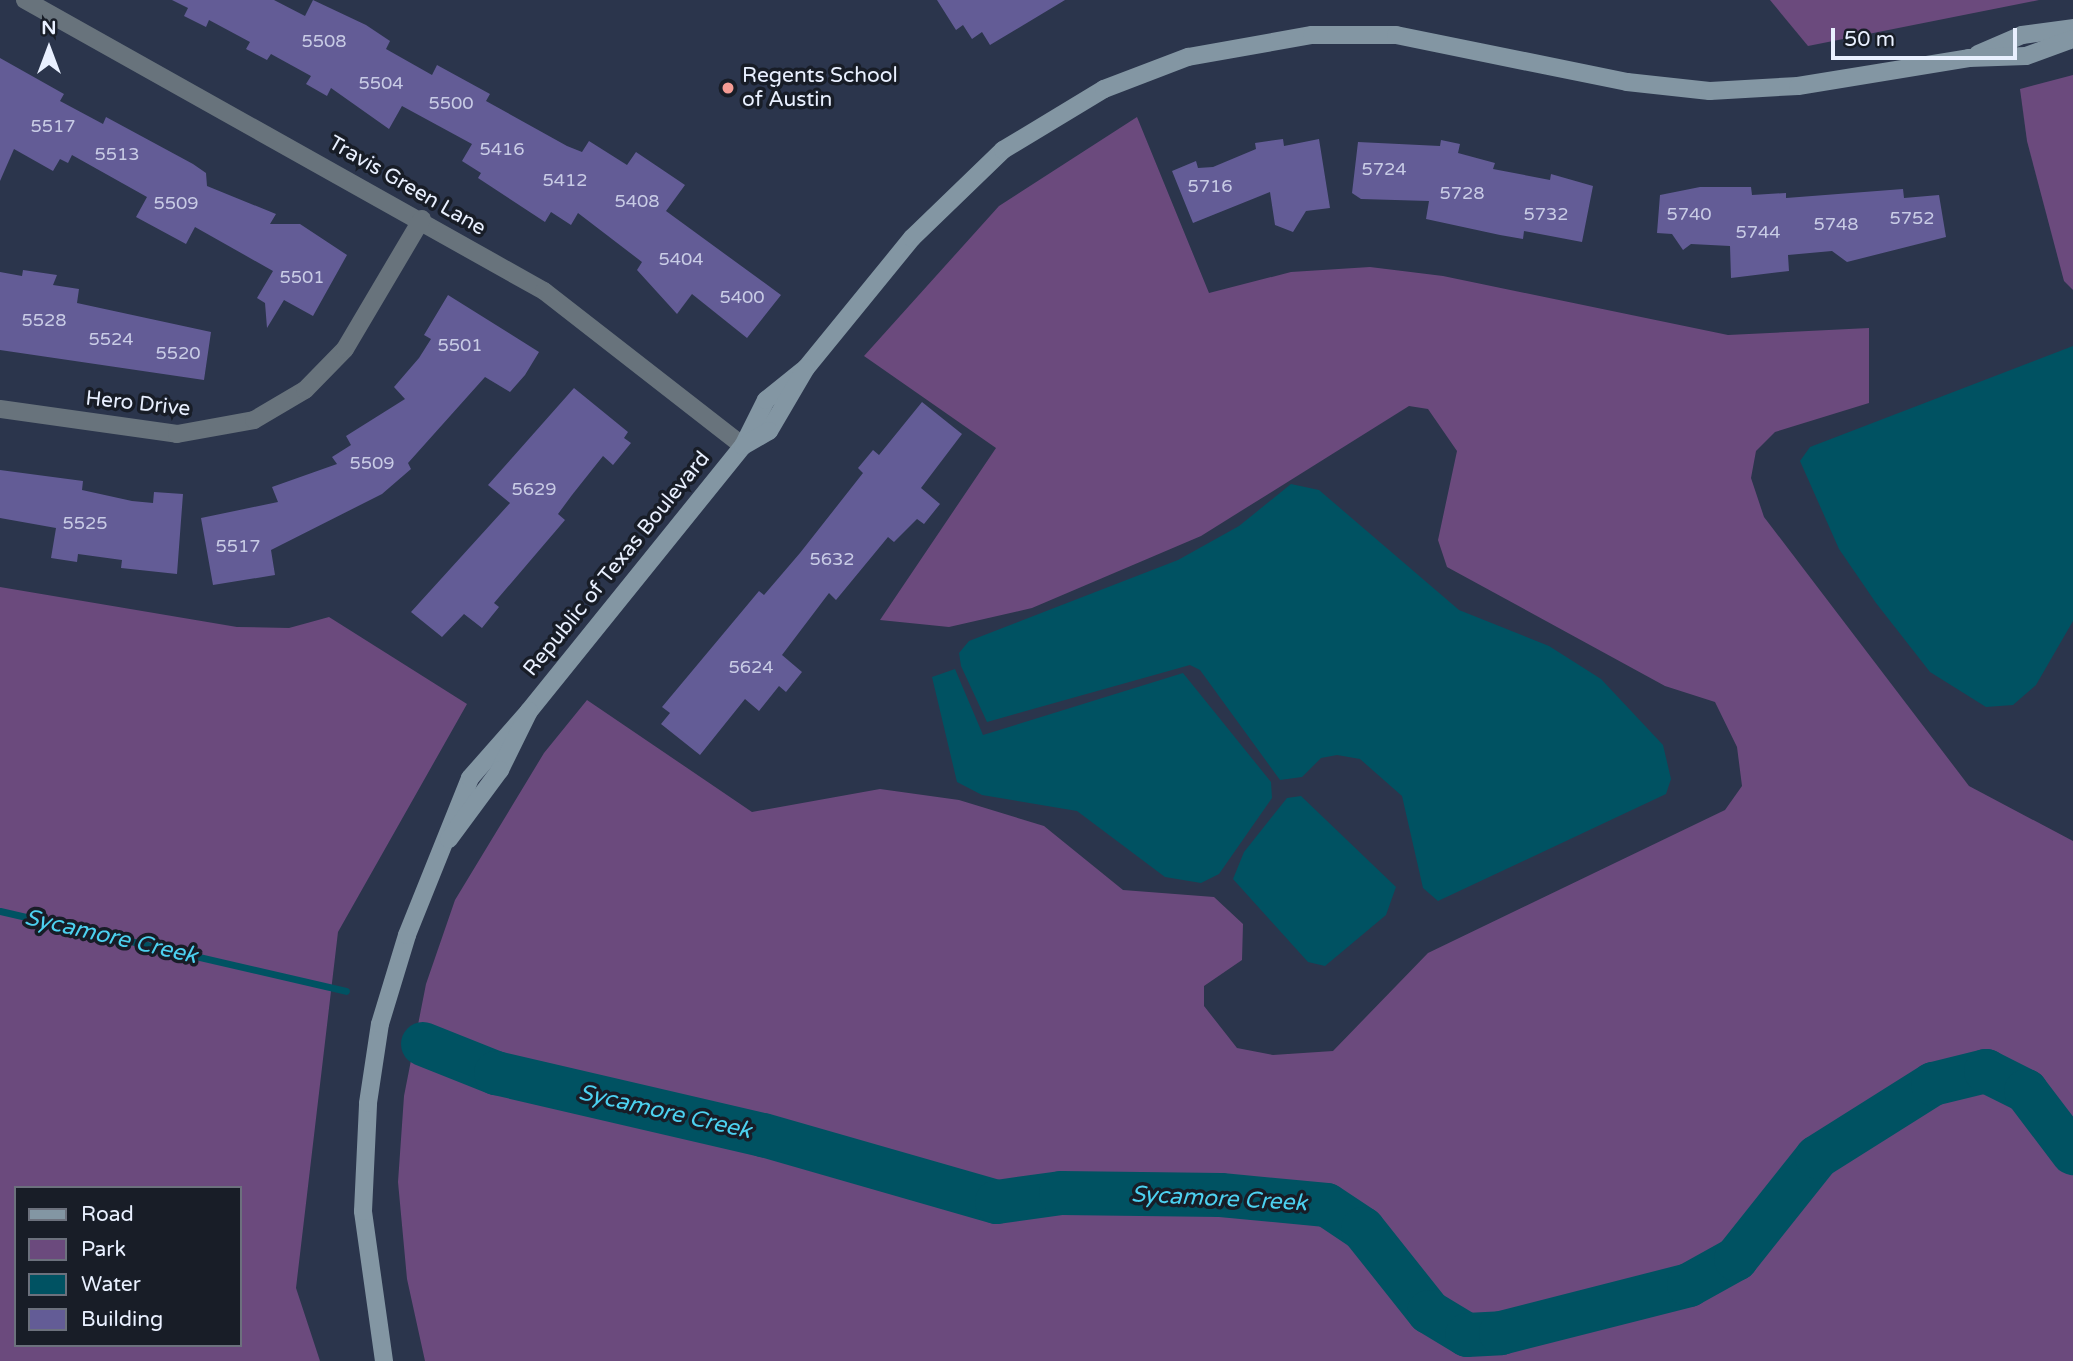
<!DOCTYPE html>
<html>
<head>
<meta charset="utf-8">
<style>
	body { margin:0 }
	#map { position:relative; width:2073px; height:1361px; overflow:hidden; background:#2b354c; font-family:"Varela Round",sans-serif }
	div>[style] { position:absolute }
	[style*='--x'] { left:calc(var(--x)*1px); top:calc(var(--y)*1px); width:calc(var(--w)*1px); rotate:calc(var(--a)*1deg) }
	.green>* { inset:0; background:#6b4a7d }
	.water>* { inset:0; background:#005262 }
	.stream>* { height:7px; margin:-3.5px; padding:0 3.5px; transform-origin:3.5px; border-radius:3.5px; background:#005262 }
	.river>* { height:44px; margin:-22px; padding:0 22px; transform-origin:22px; border-radius:22px; background:#005262 }
	.building>* { inset:0; background:#635c96 }
	.street>* { height:18px; margin:-9px; padding:0 9px; transform-origin:9px; border-radius:9px; background:#68737c }
	.secondary>* { height:18px; margin:-9px; padding:0 9px; transform-origin:9px; border-radius:9px; background:#8396a3 }
	.dots>* { width:19px; height:19px; translate:-50% -50%; box-sizing:border-box; border:4px solid #181d27; border-radius:50% }
	span { translate:-50% -50%; white-space:nowrap; text-align:center; line-height:1.15; -webkit-text-stroke:7px #181d27; paint-order:stroke }
	.number-label { font-size:18px; color:#c8cbe5 }
	.number-label span { -webkit-text-stroke-width:0 }
	.poi-label { font-size:21px; color:#e9f0ff }
	.left { translate:0 -50%; text-align:left }
	.street-label { font-size:21px; color:#e9f0ff }
	.water-label { font-size:23px; color:#4cd1f0; font-style:italic }
	.legend { position:absolute; left:14px; top:1186px; width:228px; height:161px; box-sizing:border-box; background:#181d27; border:2px solid #6c717d; margin:0; padding:9px 12px; list-style:none; font-size:21px; color:#e9f0ff }
	.legend li { display:flex; align-items:center; gap:14px; height:35px }
	.legend b { width:35px; border:2px solid #6c717d }
	.north { position:absolute; left:14px; top:14px; width:70px; height:70px; -webkit-text-stroke:5px #181d27; paint-order:stroke; rotate:0deg; font-size:19px; font-weight:700; line-height:28px; text-align:center; color:#e9f0ff }
	.north::after { content:''; display:block; margin:auto; width:24px; height:32px; background:#e9f0ff; clip-path:polygon(50% 0,100% 100%,50% 72%,0 100%) }
	.scale { position:absolute; left:1831px; top:28px; width:186px; height:32px; box-sizing:border-box; border:4px solid #e9f0ff; border-top:0; padding-left:9px; font-size:21px; line-height:24px; white-space:nowrap; color:#e9f0ff; -webkit-text-stroke:5px #181d27; paint-order:stroke }
</style>
</head>
<body>
<div id="map">
	<div class="green">
		<div style="clip-path:polygon(1770px 0,2039px 0,1808px 46px)"></div>
		<div style="clip-path:polygon(2073px 75px,2073px 290px,2064px 281px,2027px 141px,2020px 89px)"></div>
		<div style="clip-path:polygon(1137px 117px,1209px 293px,1291px 272px,1370px 267px,1443px 276px,1728px 335px,1869px 328px,1869px 403px,1775px 432px,1756px 451px,1751px 478px,1764px 517px,1969px 786px,2073px 841px,2073px 1361px,425px 1361px,407px 1279px,398px 1182px,404px 1096px,426px 984px,455px 900px,544px 753px,587px 700px,752px 812px,880px 789px,959px 800px,1044px 826px,1123px 890px,1214px 897px,1243px 924px,1242px 960px,1204px 986px,1204px 1006px,1237px 1048px,1273px 1055px,1333px 1051px,1428px 953px,1725px 810px,1742px 786px,1737px 747px,1715px 702px,1665px 686px,1447px 567px,1438px 540px,1457px 451px,1428px 409px,1409px 406px,1201px 536px,1032px 608px,949px 627px,880px 620px,996px 448px,864px 356px,999px 206px)"></div>
		<div style="clip-path:polygon(evenodd,0 587px,237px 627px,289px 628px,329px 617px,467px 704px,338px 932px,296px 1288px,320px 1361px,0 1361px,0 587px,16px 1188px,240px 1188px,240px 1345px,16px 1345px,16px 1188px)"></div>
	</div>
	<div class="water">
		<div style="clip-path:polygon(2073px 346px,2073px 621px,2036px 685px,2013px 705px,1986px 707px,1930px 672px,1876px 603px,1839px 549px,1800px 461px,1810px 447px)"></div>
		<div style="clip-path:polygon(1291px 484px,1319px 490px,1459px 610px,1549px 646px,1601px 679px,1663px 745px,1671px 779px,1666px 794px,1438px 901px,1423px 888px,1402px 796px,1360px 759px,1337px 755px,1321px 758px,1302px 777px,1280px 780px,1200px 670px,1190px 665px,987px 722px,961px 666px,959px 653px,969px 641px,1178px 560px,1239px 526px)"></div>
		<div style="clip-path:polygon(955px 669px,983px 735px,1183px 673px,1271px 782px,1272px 798px,1219px 874px,1201px 883px,1165px 877px,1077px 811px,982px 795px,957px 782px,932px 677px)"></div>
		<div style="clip-path:polygon(1301px 796px,1396px 887px,1386px 915px,1325px 966px,1308px 962px,1233px 879px,1244px 852px,1287px 798px)"></div>
	</div>
	<div class="stream">
		<div style="--x:0;--y:911;--w:355;--a:13"></div>
	</div>
	<div class="river">
		<div style="--x:423;--y:1044;--w:79;--a:21.7"></div>
		<div style="--x:496;--y:1073;--w:274;--a:13.1"></div>
		<div style="--x:763;--y:1135;--w:243;--a:16"></div>
		<div style="--x:997;--y:1202;--w:65;--a:-8"></div>
		<div style="--x:1061;--y:1193;--w:160;--a:0.7"></div>
		<div style="--x:1221;--y:1195;--w:106;--a:5.4"></div>
		<div style="--x:1327;--y:1205;--w:43;--a:33.7"></div>
		<div style="--x:1363;--y:1229;--w:106;--a:51.5"></div>
		<div style="--x:1429;--y:1312;--w:44;--a:31.2"></div>
		<div style="--x:1467;--y:1335;--w:34;--a:-3"></div>
		<div style="--x:1501;--y:1333;--w:194;--a:-14.3"></div>
		<div style="--x:1689;--y:1285;--w:54;--a:-29"></div>
		<div style="--x:1736;--y:1259;--w:130;--a:-51.5"></div>
		<div style="--x:1817;--y:1157;--w:137;--a:-32.2"></div>
		<div style="--x:1933;--y:1084;--w:55;--a:-13.8"></div>
		<div style="--x:1986;--y:1071;--w:45;--a:26.6"></div>
		<div style="--x:2026;--y:1091;--w:78;--a:52.8"></div>
	</div>
	<div class="building">
		<div style="clip-path:polygon(172px 0,274px 0,305px 16px,313px 0,366px 25px,390px 41px,386px 49px,432px 75px,437px 65px,490px 94px,486px 101px,567px 146px,582px 152px,589px 141px,627px 165px,636px 152px,685px 185px,666px 211px,781px 295px,747px 338px,692px 294px,677px 314px,637px 270px,642px 262px,578px 213px,571px 225px,551px 212px,545px 222px,478px 178px,481px 173px,462px 161px,472px 144px,402px 106px,389px 129px,331px 88px,327px 96px,306px 84px,311px 76px,271px 54px,267px 60px,246px 49px,250px 42px,209px 20px,206px 27px,184px 16px,188px 8px)"></div>
		<div style="clip-path:polygon(937px 0,1065px 0,990px 45px,982px 32px,972px 39px,963px 25px,956px 30px)"></div>
		<div style="clip-path:polygon(0 58px,64px 94px,60px 101px,103px 124px,106px 117px,193px 164px,206px 173px,207px 186px,276px 214px,270px 224px,300px 224px,347px 255px,313px 316px,284px 300px,267px 328px,265px 303px,257px 298px,273px 271px,195px 227px,186px 244px,136px 217px,147px 197px,72px 155px,68px 163px,60px 159px,53px 171px,14px 149px,0 181px)"></div>
		<div style="clip-path:polygon(1283px 139px,1284px 146px,1319px 139px,1330px 208px,1306px 211px,1293px 232px,1275px 225px,1270px 192px,1193px 223px,1172px 171px,1196px 161px,1198px 168px,1213px 167px,1256px 149px,1255px 143px)"></div>
		<div style="clip-path:polygon(1441px 140px,1460px 144px,1458px 153px,1495px 163px,1493px 169px,1550px 180px,1551px 174px,1593px 186px,1582px 242px,1524px 231px,1523px 239px,1500px 235px,1426px 219px,1429px 201px,1361px 199px,1352px 193px,1358px 142px,1440px 146px)"></div>
		<div style="clip-path:polygon(1700px 187px,1751px 187px,1752px 195px,1786px 193px,1786px 198px,1903px 189px,1904px 198px,1939px 195px,1946px 237px,1847px 262px,1832px 251px,1788px 255px,1789px 271px,1731px 278px,1730px 246px,1691px 244px,1683px 250px,1672px 234px,1657px 233px,1660px 195px)"></div>
		<div style="clip-path:polygon(23px 270px,57px 275px,53px 285px,79px 289px,77px 303px,211px 332px,204px 380px,0 350px,0 272px,22px 276px)"></div>
		<div style="clip-path:polygon(448px 295px,539px 352px,525px 375px,510px 392px,485px 377px,408px 463px,411px 469px,382px 494px,271px 550px,275px 575px,213px 585px,201px 518px,278px 502px,272px 487px,337px 464px,332px 457px,351px 445px,346px 436px,405px 399px,394px 387px,419px 358px,431px 339px,424px 335px)"></div>
		<div style="clip-path:polygon(574px 388px,628px 432px,624px 438px,631px 443px,613px 465px,603px 456px,572px 495px,558px 514px,565px 520px,494px 603px,499px 607px,482px 628px,464px 614px,442px 637px,411px 612px,510px 503px,488px 485px)"></div>
		<div style="clip-path:polygon(922px 402px,962px 434px,921px 488px,940px 504px,924px 524px,917px 519px,894px 542px,888px 537px,836px 600px,829px 593px,782px 655px,802px 672px,786px 692px,779px 686px,759px 711px,745px 699px,700px 755px,661px 724px,670px 713px,662px 707px,759px 591px,764px 595px,800px 553px,863px 473px,858px 468px,873px 450px,879px 455px)"></div>
		<div style="clip-path:polygon(0 470px,83px 481px,82px 490px,132px 501px,153px 503px,154px 492px,183px 494px,177px 574px,121px 568px,122px 560px,78px 554px,77px 562px,51px 558px,56px 528px,0 518px)"></div>
	</div>
	<div class="street">
		<div style="--x:25;--y:0;--w:595;--a:29.28"></div>
		<div style="--x:544;--y:291;--w:252;--a:37.9"></div>
		<div style="--x:0;--y:409;--w:179;--a:8"></div>
		<div style="--x:177;--y:434;--w:78;--a:-10.3"></div>
		<div style="--x:254;--y:420;--w:59;--a:-30.5"></div>
		<div style="--x:305;--y:390;--w:57;--a:-45.7"></div>
		<div style="--x:345;--y:349;--w:151;--a:-59.4"></div>
	</div>
	<div class="secondary">
		<div style="--x:1978;--y:54;--w:48;--a:-23.4"></div>
		<div style="--x:2022;--y:35;--w:51;--a:-7.8"></div>
		<div style="--x:806;--y:368;--w:168;--a:-50.8"></div>
		<div style="--x:912;--y:238;--w:127;--a:-44"></div>
		<div style="--x:1003;--y:150;--w:118;--a:-31.1"></div>
		<div style="--x:1104;--y:89;--w:90;--a:-20.9"></div>
		<div style="--x:1188;--y:57;--w:126;--a:-10.1"></div>
		<div style="--x:1312;--y:35;--w:84;--a:0"></div>
		<div style="--x:1396;--y:35;--w:236;--a:11.5"></div>
		<div style="--x:1627;--y:82;--w:83;--a:6.2"></div>
		<div style="--x:1710;--y:91;--w:88;--a:-3.3"></div>
		<div style="--x:1798;--y:86;--w:173;--a:-9.3"></div>
		<div style="--x:1969;--y:58;--w:57;--a:-2"></div>
		<div style="--x:2026;--y:56;--w:50;--a:-19.9"></div>
		<div style="--x:529;--y:711;--w:341;--a:-51.1"></div>
		<div style="--x:743;--y:446;--w:51;--a:-63.4"></div>
		<div style="--x:766;--y:400;--w:51;--a:-38.7"></div>
		<div style="--x:806;--y:368;--w:73;--a:120.4"></div>
		<div style="--x:769;--y:431;--w:30;--a:150"></div>
		<div style="--x:384;--y:1361;--w:151;--a:-98"></div>
		<div style="--x:363;--y:1211;--w:108;--a:-87.3"></div>
		<div style="--x:368;--y:1103;--w:80;--a:-81.4"></div>
		<div style="--x:380;--y:1024;--w:93;--a:-73.1"></div>
		<div style="--x:407;--y:935;--w:169;--a:-68.1"></div>
		<div style="--x:470;--y:778;--w:89;--a:-48.6"></div>
		<div style="--x:529;--y:711;--w:66;--a:116.2"></div>
		<div style="--x:500;--y:770;--w:86;--a:126.5"></div>
	</div>
	<div class="dots">
		<div style="left:728px;top:88px;background:#f59c95"></div>
	</div>
	<div class="number-label">
		<span style="left:324px;top:41px">5508</span>
		<span style="left:381px;top:83px">5504</span>
		<span style="left:451px;top:103px">5500</span>
		<span style="left:53px;top:126px">5517</span>
		<span style="left:502px;top:149px">5416</span>
		<span style="left:117px;top:154px">5513</span>
		<span style="left:1384px;top:169px">5724</span>
		<span style="left:565px;top:180px">5412</span>
		<span style="left:1210px;top:186px">5716</span>
		<span style="left:1462px;top:193px">5728</span>
		<span style="left:637px;top:201px">5408</span>
		<span style="left:176px;top:203px">5509</span>
		<span style="left:1546px;top:214px">5732</span>
		<span style="left:1689px;top:214px">5740</span>
		<span style="left:1912px;top:218px">5752</span>
		<span style="left:1836px;top:224px">5748</span>
		<span style="left:1758px;top:232px">5744</span>
		<span style="left:681px;top:259px">5404</span>
		<span style="left:302px;top:277px">5501</span>
		<span style="left:742px;top:297px">5400</span>
		<span style="left:44px;top:320px">5528</span>
		<span style="left:111px;top:339px">5524</span>
		<span style="left:460px;top:345px">5501</span>
		<span style="left:178px;top:353px">5520</span>
		<span style="left:372px;top:463px">5509</span>
		<span style="left:534px;top:489px">5629</span>
		<span style="left:85px;top:523px">5525</span>
		<span style="left:238px;top:546px">5517</span>
		<span style="left:832px;top:559px">5632</span>
		<span style="left:751px;top:667px">5624</span>
	</div>
	<div class="poi-label">
		<span class="left" style="left:742px;top:88px">Regents School<br>of Austin</span>
	</div>
	<div class="street-label">
		<span style="left:407px;top:186px;rotate:30deg">Travis Green Lane</span>
		<span style="left:138px;top:404px;rotate:6deg">Hero Drive</span>
		<span style="left:617px;top:564px;rotate:-51deg">Republic of Texas Boulevard</span>
	</div>
	<div class="water-label">
		<span style="left:111px;top:937px;rotate:13deg">Sycamore Creek</span>
		<span style="left:665px;top:1112px;rotate:13deg">Sycamore Creek</span>
		<span style="left:1219px;top:1199px;rotate:3deg">Sycamore Creek</span>
	</div>
	<ul class="legend">
	<li><b style="height:9px;background:#8396a3"></b>Road</li>
	<li><b style="height:19px;background:#6b4a7d"></b>Park</li>
	<li><b style="height:19px;background:#005262"></b>Water</li>
	<li><b style="height:19px;background:#635c96"></b>Building</li>
	</ul>
	<div class="north">N</div>
	<div class="scale">50 m</div>
</div>
</body>
</html>
